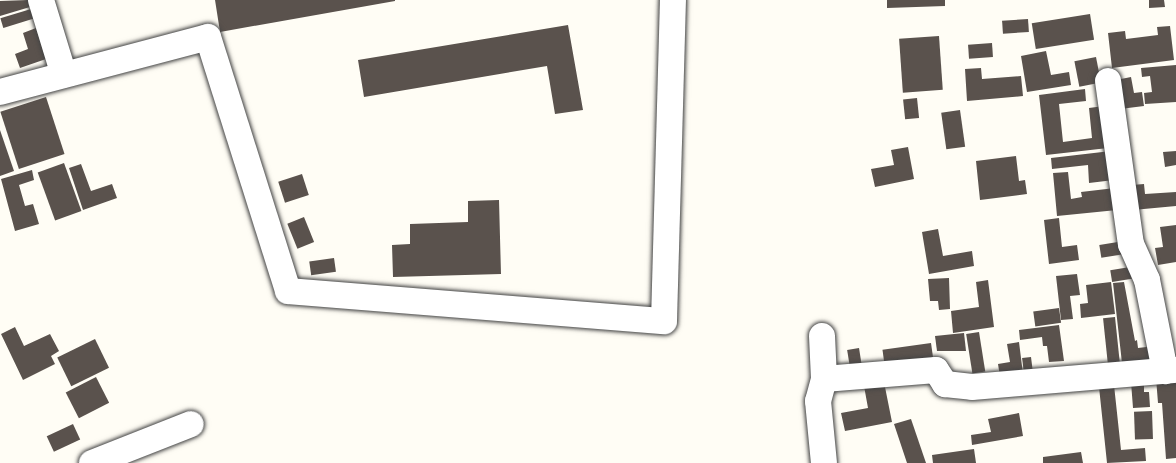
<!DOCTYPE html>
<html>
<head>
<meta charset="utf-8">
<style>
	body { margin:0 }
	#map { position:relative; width:1176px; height:463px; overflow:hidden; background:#fffdf5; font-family:Spectral,serif }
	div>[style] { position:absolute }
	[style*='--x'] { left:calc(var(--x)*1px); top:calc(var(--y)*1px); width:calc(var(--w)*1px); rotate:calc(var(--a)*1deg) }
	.building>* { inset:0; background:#5a524d; transform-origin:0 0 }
	.roads { filter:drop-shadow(0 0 2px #444) drop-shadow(0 0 2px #444) }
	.minor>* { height:26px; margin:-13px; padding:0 13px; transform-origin:13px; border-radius:13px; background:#fff }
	span { translate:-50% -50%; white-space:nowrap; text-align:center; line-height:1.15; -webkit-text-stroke:6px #fff; paint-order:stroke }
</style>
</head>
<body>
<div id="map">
	<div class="building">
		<div style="clip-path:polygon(28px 0,30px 7px,0 16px,0 1px)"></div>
		<div style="clip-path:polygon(215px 0,395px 0,395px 1px,220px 32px)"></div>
		<div style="clip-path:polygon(887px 0,945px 0,945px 6px,887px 8px)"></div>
		<div style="clip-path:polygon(1149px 0,1164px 0,1165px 7px,1149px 8px)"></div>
		<div style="left:31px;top:9px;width:10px;height:32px;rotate:73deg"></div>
		<div style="left:1090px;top:14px;width:26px;height:59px;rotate:81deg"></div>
		<div style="left:1028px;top:19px;width:13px;height:26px;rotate:86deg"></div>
		<div style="clip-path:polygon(568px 25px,583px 110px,555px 114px,547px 66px,364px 97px,358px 60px)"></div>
		<div style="clip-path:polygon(1170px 26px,1174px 60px,1112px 68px,1108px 33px,1125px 31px,1126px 39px,1158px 35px,1157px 27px)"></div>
		<div style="clip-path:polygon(36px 28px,46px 59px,20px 68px,15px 54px,28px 49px,23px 33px)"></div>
		<div style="left:939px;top:36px;width:54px;height:40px;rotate:86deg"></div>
		<div style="left:992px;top:43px;width:14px;height:24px;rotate:86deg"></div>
		<div style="clip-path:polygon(1046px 51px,1051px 75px,1069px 72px,1071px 85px,1027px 92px,1021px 56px)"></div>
		<div style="left:1096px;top:57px;width:26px;height:22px;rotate:79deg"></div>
		<div style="clip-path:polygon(1176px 65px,1176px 102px,1145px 104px,1144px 93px,1152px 92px,1150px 76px,1142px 77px,1141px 68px)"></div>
		<div style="clip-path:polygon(981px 68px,982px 79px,1021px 76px,1023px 96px,967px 101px,965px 69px)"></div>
		<div style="clip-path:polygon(1131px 77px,1134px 93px,1142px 92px,1144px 106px,1120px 109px,1116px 80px)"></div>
		<div style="clip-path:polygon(1085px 89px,1086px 101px,1059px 104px,1063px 142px,1092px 138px,1089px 108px,1104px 106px,1108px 148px,1046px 155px,1039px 95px)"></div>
		<div style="left:46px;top:97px;width:60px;height:48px;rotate:72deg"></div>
		<div style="left:917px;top:98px;width:20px;height:14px;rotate:84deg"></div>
		<div style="left:960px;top:110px;width:37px;height:19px;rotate:82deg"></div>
		<div style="clip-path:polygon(0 130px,14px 171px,0 176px)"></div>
		<div style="clip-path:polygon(908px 147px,914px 179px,875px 187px,871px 169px,894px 165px,891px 150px)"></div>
		<div style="clip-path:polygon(1111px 151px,1114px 180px,1089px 183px,1088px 165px,1052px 169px,1051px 158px)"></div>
		<div style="clip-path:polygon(1176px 151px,1176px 165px,1165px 167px,1163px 152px)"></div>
		<div style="clip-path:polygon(1016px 156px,1019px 181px,1025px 180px,1027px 194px,980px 200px,976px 161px)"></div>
		<div style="left:64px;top:163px;width:51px;height:28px;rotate:70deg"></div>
		<div style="clip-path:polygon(81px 164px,91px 191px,112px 184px,117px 198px,83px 210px,69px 168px)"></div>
		<div style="clip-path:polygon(32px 170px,34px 180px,19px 185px,25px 206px,33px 204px,39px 224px,15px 231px,1px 179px)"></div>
		<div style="clip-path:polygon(1068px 172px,1071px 199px,1082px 197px,1081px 192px,1115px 188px,1117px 210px,1057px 216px,1053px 173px)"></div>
		<div style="left:302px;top:174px;width:22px;height:25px;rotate:72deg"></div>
		<div style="clip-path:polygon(1144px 184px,1145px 194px,1176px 192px,1176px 206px,1133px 210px,1132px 185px)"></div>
		<div style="clip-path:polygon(499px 200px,501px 274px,393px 277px,392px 245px,410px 244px,410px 224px,468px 222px,468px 201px)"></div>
		<div style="left:304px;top:217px;width:27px;height:18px;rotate:68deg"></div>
		<div style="clip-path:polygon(1059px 218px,1062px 247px,1077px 245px,1079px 260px,1049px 264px,1044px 220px)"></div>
		<div style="clip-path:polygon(1176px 225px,1176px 262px,1158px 265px,1155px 248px,1163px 247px,1160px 227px)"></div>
		<div style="clip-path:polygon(938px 229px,943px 256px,972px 251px,974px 266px,929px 274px,922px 232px)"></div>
		<div style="left:1124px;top:241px;width:13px;height:25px;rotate:81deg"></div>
		<div style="left:334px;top:258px;width:14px;height:25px;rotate:82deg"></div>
		<div style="left:1130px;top:267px;width:12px;height:20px;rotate:81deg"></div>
		<div style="clip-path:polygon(1077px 274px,1080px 295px,1070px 296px,1073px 319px,1061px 320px,1056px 276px)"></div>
		<div style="clip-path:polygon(949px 278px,950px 309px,939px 310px,938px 301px,930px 301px,928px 279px)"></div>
		<div style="clip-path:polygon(988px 280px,994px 327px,953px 333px,951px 311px,979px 307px,976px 282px)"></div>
		<div style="clip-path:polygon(1111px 282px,1115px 314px,1081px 318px,1080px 304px,1088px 303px,1086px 285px)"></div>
		<div style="clip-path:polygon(1124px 282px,1135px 341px,1137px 340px,1138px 348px,1155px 346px,1156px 359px,1122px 363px,1113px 283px)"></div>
		<div style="left:1059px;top:308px;width:15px;height:26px;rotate:82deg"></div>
		<div style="left:1115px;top:317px;width:47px;height:12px;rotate:84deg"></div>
		<div style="clip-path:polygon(1059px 325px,1064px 361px,1049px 362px,1047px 346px,1043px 346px,1042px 337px,1020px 340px,1019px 330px)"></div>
		<div style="clip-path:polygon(15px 327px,24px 346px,50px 334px,59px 351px,51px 356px,55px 364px,23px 380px,1px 334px)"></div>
		<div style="left:979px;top:332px;width:40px;height:13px;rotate:81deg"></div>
		<div style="clip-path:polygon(964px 333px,966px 351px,937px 351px,935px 336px)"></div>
		<div style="left:95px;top:339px;width:32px;height:42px;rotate:64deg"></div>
		<div style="clip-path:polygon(1019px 342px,1023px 374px,1000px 377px,998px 364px,1010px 362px,1007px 344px)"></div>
		<div style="left:931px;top:343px;width:15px;height:49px;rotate:82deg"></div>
		<div style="left:859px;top:348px;width:24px;height:12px;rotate:81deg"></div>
		<div style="left:1031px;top:357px;width:17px;height:9px;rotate:83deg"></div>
		<div style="left:96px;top:377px;width:29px;height:34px;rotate:63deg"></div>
		<div style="clip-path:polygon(1176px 377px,1176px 458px,1166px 459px,1162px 403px,1158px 403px,1156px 378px)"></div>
		<div style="clip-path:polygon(884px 382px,892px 422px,845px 431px,841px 413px,868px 408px,864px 386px)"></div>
		<div style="clip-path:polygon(1131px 382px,1144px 382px,1144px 392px,1149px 392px,1150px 407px,1133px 408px)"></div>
		<div style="clip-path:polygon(1114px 385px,1121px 450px,1145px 448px,1146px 461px,1107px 463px,1099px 387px)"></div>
		<div style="left:1152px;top:411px;width:28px;height:18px;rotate:88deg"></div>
		<div style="clip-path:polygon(1019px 413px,1023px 436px,972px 445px,971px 435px,991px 432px,988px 419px)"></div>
		<div style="clip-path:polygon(911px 419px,926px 463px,907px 463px,894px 424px)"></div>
		<div style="left:73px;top:424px;width:17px;height:29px;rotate:65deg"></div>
		<div style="clip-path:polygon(974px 449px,976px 463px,933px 463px,932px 455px)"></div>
		<div style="clip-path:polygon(1081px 452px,1083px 463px,1043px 463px,1043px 457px)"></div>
	</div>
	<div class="roads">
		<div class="minor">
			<div style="--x:41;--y:0;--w:78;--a:73"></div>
			<div style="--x:1108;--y:81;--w:165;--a:82"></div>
			<div style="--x:1131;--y:244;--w:39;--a:66"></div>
			<div style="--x:1147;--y:280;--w:93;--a:78.8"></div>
			<div style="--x:0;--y:92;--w:215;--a:-14.8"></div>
			<div style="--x:208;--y:37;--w:266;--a:72.5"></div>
			<div style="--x:288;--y:291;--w:377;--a:4.6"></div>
			<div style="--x:664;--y:321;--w:321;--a:-88.4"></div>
			<div style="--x:822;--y:336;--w:43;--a:87.3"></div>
			<div style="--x:824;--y:379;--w:23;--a:105"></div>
			<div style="--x:818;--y:401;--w:62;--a:84.5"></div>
			<div style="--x:824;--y:379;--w:112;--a:-4.6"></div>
			<div style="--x:936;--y:370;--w:17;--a:57"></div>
			<div style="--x:945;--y:384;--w:27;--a:6"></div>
			<div style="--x:972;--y:387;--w:205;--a:-4.8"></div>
			<div style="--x:92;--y:463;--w:106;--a:-21.5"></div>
		</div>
	</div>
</div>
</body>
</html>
